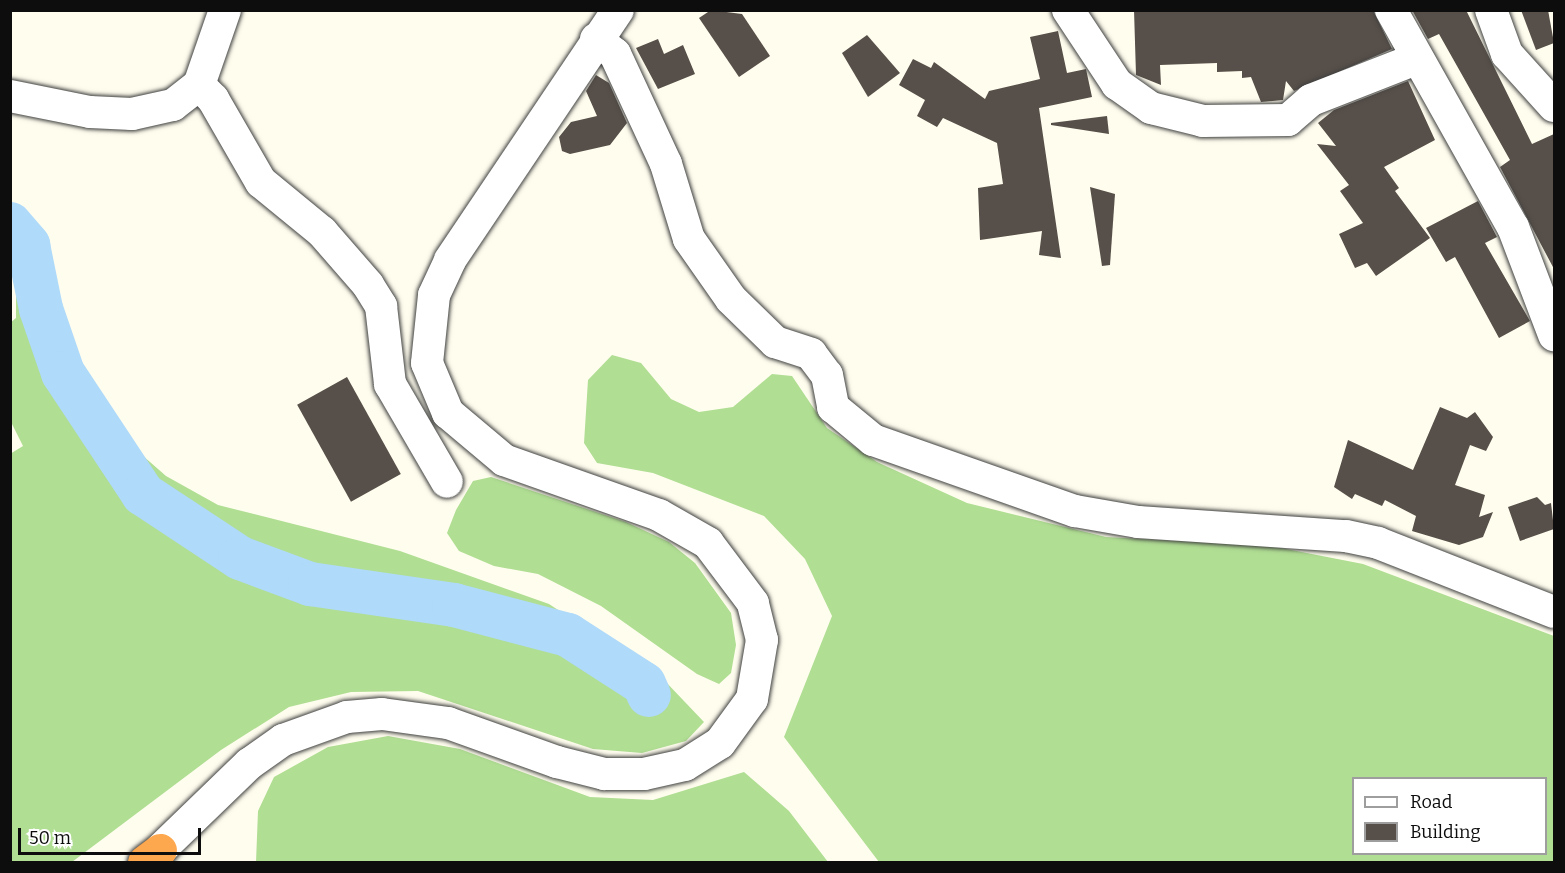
<!DOCTYPE html>
<html>
<head>
<meta charset="utf-8">
<style>
	body { margin:0 }
	#map { position:relative; width:1565px; height:873px; overflow:hidden; background:#fffdee; font-family:Bitter,serif }
	div>[style] { position:absolute }
	[style*='--x'] { left:calc(var(--x)*1px); top:calc(var(--y)*1px); width:calc(var(--w)*1px); rotate:calc(var(--a)*1deg) }
	.forest>* { inset:0; background:#b0de93 }
	.river>* { height:44px; margin:-22px; padding:0 22px; transform-origin:22px; border-radius:22px; background:#afdafa }
	.building>* { inset:0; background:#574f49; transform-origin:0 0 }
	.roads { filter:drop-shadow(0 0 2px #404040) drop-shadow(0 0 2px #404040) }
	.minor>* { height:32px; margin:-16px; padding:0 16px; transform-origin:16px; border-radius:16px; background:#fff }
	.highway>* { height:33px; margin:-16.5px; padding:0 16.5px; transform-origin:16.5px; border-radius:16.5px; background:#fda74e }
	span { translate:-50% -50%; white-space:nowrap; text-align:center; line-height:1.15; -webkit-text-stroke:6px #fff; paint-order:stroke }
	.frame { position:absolute; inset:0; border:12px solid #0d0d0d; pointer-events:none }
	.legend { position:absolute; left:1352px; top:777px; width:195px; height:78px; box-sizing:border-box; background:#fff; border:2px solid #9e9e9e; margin:0; padding:8px 10px; list-style:none; font-size:18px; color:#0d0d0d }
	.legend li { display:flex; align-items:center; gap:12px; height:30px }
	.legend b { width:30px; border:2px solid #9e9e9e }
	.scale { position:absolute; left:18px; top:828px; width:183px; height:27px; box-sizing:border-box; border:3px solid #0d0d0d; border-top:0; padding-left:8px; font-size:18px; line-height:21px; white-space:nowrap; color:#0d0d0d; -webkit-text-stroke:4px #fff; paint-order:stroke }
</style>
</head>
<body>
<div id="map">
	<div class="forest">
		<div style="clip-path:polygon(33px 281px,57px 317px,71px 369px,126px 441px,166px 476px,218px 505px,400px 551px,549px 604px,663px 679px,704px 722px,686px 741px,642px 753px,593px 749px,418px 691px,351px 692px,289px 707px,221px 750px,72px 862px,11px 862px,10px 454px,23px 446px,11px 422px,10px 323px,16px 318px,16px 286px)"></div>
		<div style="clip-path:polygon(evenodd,612px 355px,641px 363px,671px 399px,699px 412px,733px 407px,772px 374px,792px 376px,827px 428px,877px 462px,967px 503px,1106px 537px,1271px 546px,1363px 564px,1554px 636px,1554px 862px,879px 862px,784px 737px,832px 616px,805px 559px,764px 516px,653px 473px,597px 463px,584px 443px,588px 380px,612px 355px,1354px 778px,1546px 778px,1546px 854px,1354px 854px,1354px 778px)"></div>
		<div style="clip-path:polygon(491px 477px,626px 522px,669px 542px,695px 563px,731px 613px,736px 645px,731px 673px,719px 684px,697px 674px,601px 606px,538px 574px,494px 566px,459px 551px,447px 533px,456px 510px,473px 481px)"></div>
		<div style="clip-path:polygon(388px 736px,460px 749px,590px 797px,653px 800px,744px 772px,789px 811px,828px 862px,256px 862px,258px 811px,274px 777px,328px 747px)"></div>
	</div>
	<div class="river">
		<div style="--x:10;--y:224;--w:28;--a:49"></div>
		<div style="--x:28;--y:245;--w:65;--a:78.5"></div>
		<div style="--x:41;--y:309;--w:68;--a:71"></div>
		<div style="--x:63;--y:373;--w:145;--a:56.5"></div>
		<div style="--x:143;--y:494;--w:116;--a:33.4"></div>
		<div style="--x:240;--y:558;--w:75;--a:20.4"></div>
		<div style="--x:310;--y:584;--w:146;--a:8.3"></div>
		<div style="--x:454;--y:605;--w:118;--a:14.7"></div>
		<div style="--x:568;--y:635;--w:90;--a:32.8"></div>
		<div style="--x:644;--y:684;--w:12;--a:66"></div>
	</div>
	<div class="building">
		<div style="clip-path:polygon(711px 10px,742px 14px,770px 56px,739px 77px,699px 18px)"></div>
		<div style="clip-path:polygon(1134px 10px,1373px 10px,1392px 49px,1294px 91px,1286px 81px,1283px 100px,1261px 102px,1251px 77px,1242px 78px,1242px 71px,1217px 72px,1217px 63px,1160px 65px,1161px 85px,1136px 75px)"></div>
		<div style="clip-path:polygon(1412px 10px,1466px 10px,1532px 144px,1554px 134px,1554px 269px,1500px 167px,1510px 160px,1439px 34px,1428px 39px)"></div>
		<div style="clip-path:polygon(1521px 10px,1548px 10px,1554px 43px,1536px 50px)"></div>
		<div style="clip-path:polygon(1058px 31px,1067px 73px,1086px 69px,1092px 97px,1039px 108px,1061px 258px,1039px 255px,1042px 231px,980px 240px,978px 188px,1003px 184px,997px 143px,943px 118px,937px 127px,917px 116px,925px 100px,899px 85px,913px 59px,931px 68px,934px 62px,985px 99px,989px 91px,1040px 79px,1030px 37px)"></div>
		<div style="clip-path:polygon(867px 35px,900px 73px,868px 97px,842px 53px)"></div>
		<div style="clip-path:polygon(658px 39px,664px 54px,683px 45px,695px 74px,658px 89px,636px 48px)"></div>
		<div style="clip-path:polygon(596px 75px,609px 83px,627px 123px,610px 145px,570px 154px,562px 151px,559px 137px,571px 122px,597px 116px,586px 91px)"></div>
		<div style="clip-path:polygon(1408px 81px,1435px 140px,1384px 167px,1399px 188px,1395px 191px,1430px 238px,1376px 276px,1367px 263px,1355px 268px,1339px 234px,1363px 223px,1340px 191px,1349px 185px,1317px 144px,1336px 146px,1318px 123px,1334px 110px)"></div>
		<div style="clip-path:polygon(1107px 116px,1109px 134px,1051px 125px,1051px 123px)"></div>
		<div style="clip-path:polygon(1090px 187px,1115px 194px,1110px 265px,1102px 266px)"></div>
		<div style="clip-path:polygon(1478px 201px,1497px 237px,1485px 243px,1530px 321px,1499px 338px,1455px 257px,1446px 262px,1426px 228px)"></div>
		<div style="left:347px;top:377px;width:111px;height:57px;rotate:61deg"></div>
		<div style="clip-path:polygon(1440px 407px,1467px 418px,1475px 412px,1493px 437px,1486px 451px,1470px 445px,1455px 485px,1485px 495px,1479px 517px,1493px 512px,1483px 537px,1459px 545px,1412px 531px,1416px 516px,1385px 500px,1382px 506px,1355px 494px,1352px 499px,1334px 487px,1348px 440px,1413px 470px)"></div>
		<div style="clip-path:polygon(1537px 497px,1545px 505px,1551px 503px,1554px 529px,1520px 541px,1508px 507px)"></div>
	</div>
	<div class="roads">
		<div class="minor">
			<div style="--x:1068;--y:10;--w:89;--a:56.5"></div>
			<div style="--x:1117;--y:84;--w:42;--a:35.2"></div>
			<div style="--x:1151;--y:108;--w:54;--a:14"></div>
			<div style="--x:1203;--y:121;--w:85;--a:-0.7"></div>
			<div style="--x:1288;--y:120;--w:30;--a:-41"></div>
			<div style="--x:1311;--y:100;--w:113;--a:-21.3"></div>
			<div style="--x:1391;--y:10;--w:249;--a:60.7"></div>
			<div style="--x:1513;--y:227;--w:116;--a:69.2"></div>
			<div style="--x:1491;--y:10;--w:47;--a:70"></div>
			<div style="--x:1507;--y:54;--w:70;--a:47.9"></div>
			<div style="--x:596;--y:39;--w:24;--a:38"></div>
			<div style="--x:615;--y:54;--w:121;--a:65.1"></div>
			<div style="--x:666;--y:164;--w:78;--a:73"></div>
			<div style="--x:689;--y:239;--w:73;--a:55"></div>
			<div style="--x:731;--y:299;--w:62;--a:44.3"></div>
			<div style="--x:775;--y:342;--w:38;--a:18"></div>
			<div style="--x:811;--y:354;--w:26;--a:53"></div>
			<div style="--x:827;--y:375;--w:33;--a:79"></div>
			<div style="--x:833;--y:407;--w:52;--a:39.5"></div>
			<div style="--x:873;--y:440;--w:214;--a:19.4"></div>
			<div style="--x:1075;--y:511;--w:64;--a:9.9"></div>
			<div style="--x:1138;--y:522;--w:208;--a:3.9"></div>
			<div style="--x:1346;--y:536;--w:33;--a:12"></div>
			<div style="--x:1378;--y:543;--w:189;--a:21.4"></div>
			<div style="--x:199;--y:85;--w:20;--a:45"></div>
			<div style="--x:213;--y:99;--w:96;--a:60"></div>
			<div style="--x:261;--y:182;--w:79;--a:39.3"></div>
			<div style="--x:322;--y:232;--w:70;--a:49"></div>
			<div style="--x:368;--y:285;--w:25;--a:58"></div>
			<div style="--x:381;--y:306;--w:79;--a:83.4"></div>
			<div style="--x:390;--y:384;--w:113;--a:59.8"></div>
			<div style="--x:10;--y:96;--w:82;--a:11.3"></div>
			<div style="--x:90;--y:112;--w:42;--a:2.7"></div>
			<div style="--x:132;--y:114;--w:42;--a:-12.4"></div>
			<div style="--x:173;--y:105;--w:33;--a:-38"></div>
			<div style="--x:199;--y:85;--w:79;--a:-70.9"></div>
			<div style="--x:160;--y:850;--w:124;--a:-44"></div>
			<div style="--x:249;--y:764;--w:42;--a:-35.2"></div>
			<div style="--x:283;--y:740;--w:68;--a:-19.8"></div>
			<div style="--x:347;--y:717;--w:35;--a:-5"></div>
			<div style="--x:382;--y:714;--w:67;--a:7.8"></div>
			<div style="--x:448;--y:723;--w:116;--a:19.7"></div>
			<div style="--x:557;--y:762;--w:49;--a:14.3"></div>
			<div style="--x:604;--y:774;--w:40;--a:0"></div>
			<div style="--x:644;--y:774;--w:42;--a:-12.4"></div>
			<div style="--x:685;--y:765;--w:41;--a:-32.2"></div>
			<div style="--x:720;--y:743;--w:54;--a:-54"></div>
			<div style="--x:752;--y:699;--w:60;--a:-80.4"></div>
			<div style="--x:762;--y:640;--w:38;--a:-104"></div>
			<div style="--x:753;--y:603;--w:75;--a:-126.9"></div>
			<div style="--x:708;--y:543;--w:56;--a:-150.3"></div>
			<div style="--x:659;--y:515;--w:164;--a:-160.5"></div>
			<div style="--x:504;--y:460;--w:73;--a:-140"></div>
			<div style="--x:448;--y:413;--w:54;--a:-112.8"></div>
			<div style="--x:427;--y:363;--w:68;--a:-84.1"></div>
			<div style="--x:434;--y:295;--w:38;--a:-65"></div>
			<div style="--x:450;--y:260;--w:301;--a:-56.1"></div>
		</div>
		<div class="highway">
			<div style="--x:144;--y:862;--w:20;--a:-37"></div>
		</div>
	</div>
	<div class="frame"></div>
	<ul class="legend">
	<li><b style="height:8px;background:#fff"></b>Road</li>
	<li><b style="height:16px;background:#574f49"></b>Building</li>
	</ul>
	<div class="scale">50 m</div>
</div>
</body>
</html>
